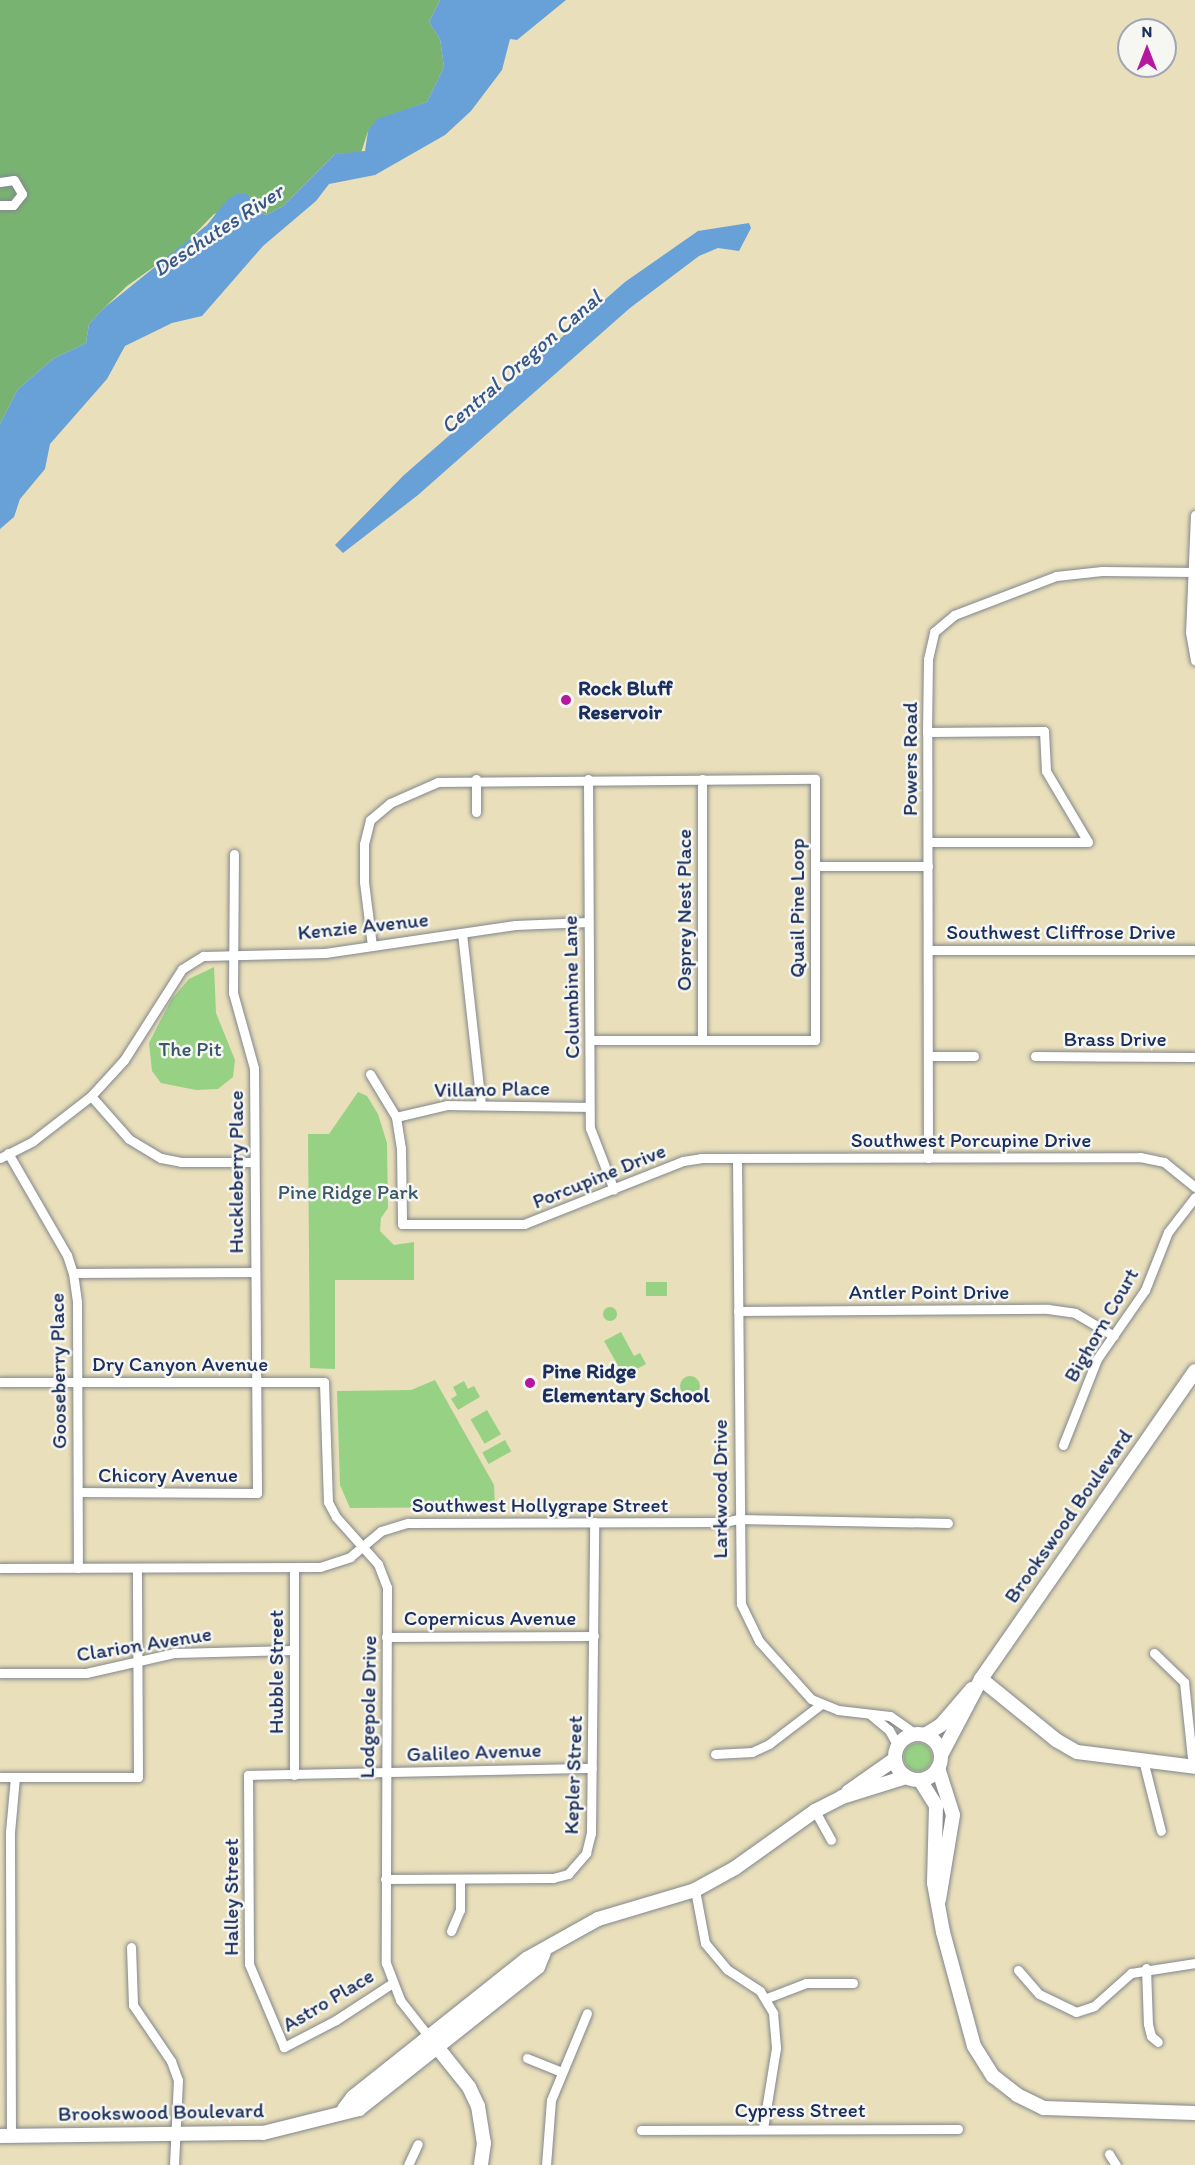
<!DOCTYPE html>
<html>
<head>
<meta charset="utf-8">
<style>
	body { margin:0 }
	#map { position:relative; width:1195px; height:2165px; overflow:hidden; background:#e9dfba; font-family:Itim,sans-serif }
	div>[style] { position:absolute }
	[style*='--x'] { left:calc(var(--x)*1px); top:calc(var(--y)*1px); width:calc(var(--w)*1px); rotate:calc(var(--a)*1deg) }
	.green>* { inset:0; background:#97d184; transform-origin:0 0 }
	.round { border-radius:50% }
	.forest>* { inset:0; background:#79b372 }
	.water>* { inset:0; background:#68a1d7 }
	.roads { filter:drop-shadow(0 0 2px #82878c) drop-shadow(0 0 2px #82878c) }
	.street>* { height:9px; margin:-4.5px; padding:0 4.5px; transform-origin:4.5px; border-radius:4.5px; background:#fff }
	.secondary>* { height:14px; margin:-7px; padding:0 7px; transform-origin:7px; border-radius:7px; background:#fff }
	.secondary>.ring { margin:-7px; padding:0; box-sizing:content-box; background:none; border:14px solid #fff; border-radius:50% }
	.dots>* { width:16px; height:16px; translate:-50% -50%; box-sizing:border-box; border:3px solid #f6f6f2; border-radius:50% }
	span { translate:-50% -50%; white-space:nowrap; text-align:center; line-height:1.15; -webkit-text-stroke:5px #f6f6f2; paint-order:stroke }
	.poi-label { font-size:21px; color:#1b2f5e; font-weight:700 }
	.left { translate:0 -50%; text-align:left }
	.street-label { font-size:21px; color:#1b2f5e }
	.park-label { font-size:21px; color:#3a5868 }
	.water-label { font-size:22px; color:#365788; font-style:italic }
	.north { position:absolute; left:1117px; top:18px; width:60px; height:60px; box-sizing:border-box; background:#f6f6f2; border:2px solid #9ea6b7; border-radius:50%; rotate:0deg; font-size:16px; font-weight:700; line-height:24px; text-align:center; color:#1b2f5e }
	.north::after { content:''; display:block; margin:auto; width:21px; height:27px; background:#b5179e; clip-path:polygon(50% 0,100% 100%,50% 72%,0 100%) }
</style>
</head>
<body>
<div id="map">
	<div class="green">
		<div style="clip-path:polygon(214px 967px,216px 1013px,235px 1060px,233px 1077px,218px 1089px,196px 1090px,161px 1083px,152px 1071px,149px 1043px,171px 1000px,189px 979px)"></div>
		<div style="clip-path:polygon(358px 1092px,367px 1096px,378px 1114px,387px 1143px,388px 1208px,381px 1218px,380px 1231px,394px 1245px,414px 1242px,414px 1280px,335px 1280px,335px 1369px,310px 1368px,308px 1134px,329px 1134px)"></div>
		<div style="left:646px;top:1282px;width:21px;height:14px"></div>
		<div class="round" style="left:603px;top:1307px;width:14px;height:14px"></div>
		<div style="clip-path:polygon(621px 1332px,634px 1356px,640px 1353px,646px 1364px,624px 1376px,604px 1341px)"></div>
		<div class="round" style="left:680px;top:1376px;width:20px;height:20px"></div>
		<div style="clip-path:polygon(435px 1380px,494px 1485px,495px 1507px,350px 1508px,340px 1485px,337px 1391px,411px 1390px)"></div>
		<div style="clip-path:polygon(464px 1381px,468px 1389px,474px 1386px,480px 1397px,458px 1410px,451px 1399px,457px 1395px,453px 1387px)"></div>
		<div style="left:487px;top:1410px;width:28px;height:19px;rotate:60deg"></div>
		<div style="left:505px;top:1440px;width:13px;height:26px;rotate:61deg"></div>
		<div class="round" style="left:904px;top:1743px;width:28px;height:28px"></div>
	</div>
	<div class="forest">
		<div style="clip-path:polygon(0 0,440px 0,429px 22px,440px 39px,444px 67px,427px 102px,391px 115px,368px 131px,361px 153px,335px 154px,283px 206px,266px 215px,258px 212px,256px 205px,214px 214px,183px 246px,127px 286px,104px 308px,89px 324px,86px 343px,53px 359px,18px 389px,0 424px)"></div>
	</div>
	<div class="water">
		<div style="clip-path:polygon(440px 0,566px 0,517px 40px,510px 39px,502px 70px,471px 111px,445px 135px,375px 175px,329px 184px,316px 201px,263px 246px,202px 316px,172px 323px,125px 346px,107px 379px,50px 444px,45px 469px,20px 499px,14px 517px,0 529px,0 424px,18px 389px,53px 359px,86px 343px,89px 324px,104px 308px,207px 225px,226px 201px,236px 194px,247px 194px,258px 212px,266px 215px,283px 206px,335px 154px,365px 151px,368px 131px,377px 119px,427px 102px,444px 67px,440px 39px,429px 22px)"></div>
		<div style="clip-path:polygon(749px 223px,751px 228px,739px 251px,718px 248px,699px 256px,630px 308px,418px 495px,343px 553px,335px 545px,404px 475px,625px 282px,698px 231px)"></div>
	</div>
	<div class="roads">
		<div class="street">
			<div style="--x:0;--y:182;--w:14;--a:-8"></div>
			<div style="--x:14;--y:180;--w:16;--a:60"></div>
			<div style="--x:22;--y:194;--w:14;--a:129"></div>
			<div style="--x:13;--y:205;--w:13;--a:180"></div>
			<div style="--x:1195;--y:515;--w:117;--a:92.4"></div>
			<div style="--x:1190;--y:632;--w:29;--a:80"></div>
			<div style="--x:927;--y:732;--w:117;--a:-0.5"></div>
			<div style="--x:1044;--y:731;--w:40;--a:87.1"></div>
			<div style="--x:1046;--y:771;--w:82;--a:59.4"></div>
			<div style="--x:1088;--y:842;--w:160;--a:180"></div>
			<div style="--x:588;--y:779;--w:349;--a:89.7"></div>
			<div style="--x:590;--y:1128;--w:66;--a:68.8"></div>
			<div style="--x:702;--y:779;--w:261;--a:90"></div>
			<div style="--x:476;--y:812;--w:33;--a:-90"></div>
			<div style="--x:815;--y:866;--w:113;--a:0"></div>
			<div style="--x:462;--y:933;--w:173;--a:83.7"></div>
			<div style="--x:372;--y:946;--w:64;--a:-97.1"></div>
			<div style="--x:364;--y:882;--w:38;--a:-90"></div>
			<div style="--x:364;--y:844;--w:25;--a:-76"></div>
			<div style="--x:370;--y:820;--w:26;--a:-40"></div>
			<div style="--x:390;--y:803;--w:52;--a:-23.6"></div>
			<div style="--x:438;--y:782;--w:377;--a:-0.5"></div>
			<div style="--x:815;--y:779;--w:261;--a:90"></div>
			<div style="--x:815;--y:1040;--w:225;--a:180"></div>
			<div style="--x:928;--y:950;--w:267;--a:0"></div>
			<div style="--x:928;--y:1056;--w:46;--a:0"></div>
			<div style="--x:1035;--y:1056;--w:160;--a:0.4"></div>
			<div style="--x:370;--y:1074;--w:50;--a:58.8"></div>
			<div style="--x:396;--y:1117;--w:31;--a:81"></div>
			<div style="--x:401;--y:1148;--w:76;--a:89.2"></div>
			<div style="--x:402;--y:1224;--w:122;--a:0"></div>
			<div style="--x:524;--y:1224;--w:171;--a:-21.6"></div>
			<div style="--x:683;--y:1161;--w:18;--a:-9"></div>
			<div style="--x:701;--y:1158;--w:439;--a:-0.1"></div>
			<div style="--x:1140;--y:1157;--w:25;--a:12"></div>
			<div style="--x:1164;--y:1162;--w:40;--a:39"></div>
			<div style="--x:91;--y:1096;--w:57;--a:48.5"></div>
			<div style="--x:129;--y:1139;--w:37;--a:31"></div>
			<div style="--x:161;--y:1158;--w:20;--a:11"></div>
			<div style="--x:181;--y:1162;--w:72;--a:0"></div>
			<div style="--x:396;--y:1117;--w:52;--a:-13.2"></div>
			<div style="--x:447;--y:1105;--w:142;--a:0.8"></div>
			<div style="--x:8;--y:1153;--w:118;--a:60"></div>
			<div style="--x:67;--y:1255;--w:19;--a:72"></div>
			<div style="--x:73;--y:1273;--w:29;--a:82"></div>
			<div style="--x:77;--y:1302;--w:266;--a:89.8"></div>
			<div style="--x:0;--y:1158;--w:37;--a:-27"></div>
			<div style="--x:33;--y:1141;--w:73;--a:-37.8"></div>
			<div style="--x:91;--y:1096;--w:49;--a:-47.5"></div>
			<div style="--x:124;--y:1060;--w:108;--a:-57.5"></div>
			<div style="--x:182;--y:969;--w:25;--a:-32"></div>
			<div style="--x:203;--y:956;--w:122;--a:-1.4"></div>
			<div style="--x:325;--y:953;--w:192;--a:-8.4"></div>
			<div style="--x:515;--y:925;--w:73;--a:-2.4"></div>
			<div style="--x:737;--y:1158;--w:446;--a:89.5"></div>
			<div style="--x:741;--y:1604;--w:41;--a:64.1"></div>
			<div style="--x:759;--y:1641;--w:78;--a:48.1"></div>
			<div style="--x:811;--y:1699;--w:29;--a:22"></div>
			<div style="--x:838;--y:1710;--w:52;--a:6.6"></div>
			<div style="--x:890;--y:1716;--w:32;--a:35"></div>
			<div style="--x:928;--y:1158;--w:426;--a:-90.1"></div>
			<div style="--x:927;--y:732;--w:73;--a:-89.2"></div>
			<div style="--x:928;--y:659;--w:28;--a:-77"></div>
			<div style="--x:934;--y:632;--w:26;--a:-40"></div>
			<div style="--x:954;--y:615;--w:109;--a:-20.9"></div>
			<div style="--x:1056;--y:576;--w:46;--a:-6.2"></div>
			<div style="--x:1102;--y:571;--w:93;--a:0.6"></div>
			<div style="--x:73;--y:1273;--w:181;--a:-0.3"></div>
			<div style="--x:738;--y:1311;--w:310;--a:-0.4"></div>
			<div style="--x:1048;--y:1309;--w:27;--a:8"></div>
			<div style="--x:1075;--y:1313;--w:45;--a:30.5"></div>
			<div style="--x:0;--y:1382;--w:324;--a:0"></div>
			<div style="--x:324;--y:1382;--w:120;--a:88.1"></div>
			<div style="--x:328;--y:1502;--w:17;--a:62"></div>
			<div style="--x:336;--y:1517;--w:63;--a:48.2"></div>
			<div style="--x:378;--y:1564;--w:25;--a:69"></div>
			<div style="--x:387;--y:1587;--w:376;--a:90.2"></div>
			<div style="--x:386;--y:1963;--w:40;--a:69"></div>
			<div style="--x:400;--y:2000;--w:48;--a:51.7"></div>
			<div style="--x:1063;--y:1445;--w:92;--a:-68.4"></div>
			<div style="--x:1097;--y:1359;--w:84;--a:-55.2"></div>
			<div style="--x:1145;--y:1290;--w:62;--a:-68.4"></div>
			<div style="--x:1168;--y:1232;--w:44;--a:-52.4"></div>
			<div style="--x:78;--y:1492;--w:179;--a:0.3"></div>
			<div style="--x:257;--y:1493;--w:425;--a:-90.4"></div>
			<div style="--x:254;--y:1068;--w:78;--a:-105.6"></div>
			<div style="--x:233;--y:993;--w:139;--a:-89.6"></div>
			<div style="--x:0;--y:1568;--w:320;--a:-0.2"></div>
			<div style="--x:320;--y:1567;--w:32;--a:-18"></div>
			<div style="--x:350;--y:1557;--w:40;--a:-40"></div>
			<div style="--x:381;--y:1531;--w:28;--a:-17"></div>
			<div style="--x:408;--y:1523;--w:316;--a:-0.2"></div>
			<div style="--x:724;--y:1522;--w:14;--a:-12"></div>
			<div style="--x:738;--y:1519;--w:210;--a:1.1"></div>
			<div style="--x:294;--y:1568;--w:207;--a:90"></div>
			<div style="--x:386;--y:1637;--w:208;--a:-0.3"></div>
			<div style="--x:1154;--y:1653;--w:42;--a:44"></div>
			<div style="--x:1184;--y:1682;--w:85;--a:84"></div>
			<div style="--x:0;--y:1673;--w:86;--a:0"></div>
			<div style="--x:86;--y:1673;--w:90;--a:-12.8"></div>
			<div style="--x:174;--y:1653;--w:119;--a:-1.4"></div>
			<div style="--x:871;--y:1715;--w:23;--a:40"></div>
			<div style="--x:889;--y:1730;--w:18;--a:61"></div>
			<div style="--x:715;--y:1754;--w:37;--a:-3"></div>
			<div style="--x:752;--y:1752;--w:19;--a:-25"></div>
			<div style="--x:769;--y:1744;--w:64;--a:-37.4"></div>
			<div style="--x:1143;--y:1760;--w:73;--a:75.8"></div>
			<div style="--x:0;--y:1777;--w:138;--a:0"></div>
			<div style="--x:138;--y:1777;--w:209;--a:-90.3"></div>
			<div style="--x:815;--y:1811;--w:33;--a:61"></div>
			<div style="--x:385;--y:1879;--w:168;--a:-0.3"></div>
			<div style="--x:553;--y:1878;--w:16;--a:-15"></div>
			<div style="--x:568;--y:1874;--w:28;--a:-49"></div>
			<div style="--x:586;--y:1853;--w:21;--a:-76"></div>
			<div style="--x:591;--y:1833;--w:311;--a:-89.4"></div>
			<div style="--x:695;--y:1890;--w:54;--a:79.3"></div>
			<div style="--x:705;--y:1943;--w:35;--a:50"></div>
			<div style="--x:728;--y:1970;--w:38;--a:33"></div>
			<div style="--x:760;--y:1991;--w:26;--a:59"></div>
			<div style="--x:773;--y:2013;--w:35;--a:85"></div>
			<div style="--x:776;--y:2048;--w:81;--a:99.2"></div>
			<div style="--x:451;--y:1931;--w:23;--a:-67"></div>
			<div style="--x:460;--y:1910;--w:31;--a:-90"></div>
			<div style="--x:131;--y:1947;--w:58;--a:88"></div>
			<div style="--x:133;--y:2005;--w:68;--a:55.8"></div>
			<div style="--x:171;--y:2061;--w:20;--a:70"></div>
			<div style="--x:178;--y:2080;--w:85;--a:92.7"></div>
			<div style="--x:1146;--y:1968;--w:56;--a:88"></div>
			<div style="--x:1148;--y:2024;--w:12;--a:76"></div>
			<div style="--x:1151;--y:2036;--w:9;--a:41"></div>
			<div style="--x:1018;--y:1970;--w:32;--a:49"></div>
			<div style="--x:1039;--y:1994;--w:41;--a:25.9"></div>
			<div style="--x:1076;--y:2012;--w:19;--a:-18"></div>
			<div style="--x:1094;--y:2006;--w:50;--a:-41.7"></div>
			<div style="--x:1131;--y:1973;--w:65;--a:-8.9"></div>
			<div style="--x:391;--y:1984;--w:66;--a:146.8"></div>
			<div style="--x:336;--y:2020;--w:59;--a:152.6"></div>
			<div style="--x:284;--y:2047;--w:90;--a:-112.9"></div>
			<div style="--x:249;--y:1964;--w:189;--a:-90.3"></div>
			<div style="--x:248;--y:1775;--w:344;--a:-1.2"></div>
			<div style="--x:767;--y:1998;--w:42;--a:-21"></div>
			<div style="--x:806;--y:1983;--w:47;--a:0"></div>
			<div style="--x:527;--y:2058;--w:37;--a:22"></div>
			<div style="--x:641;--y:2130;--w:317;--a:-0.2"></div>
			<div style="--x:11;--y:2134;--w:302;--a:-90.2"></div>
			<div style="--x:10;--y:1832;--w:55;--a:-84.8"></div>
			<div style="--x:1109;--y:2154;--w:13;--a:58"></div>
			<div style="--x:408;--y:2165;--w:23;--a:-65"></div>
			<div style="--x:546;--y:2165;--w:65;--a:-85.6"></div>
			<div style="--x:551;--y:2100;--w:94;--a:-67.5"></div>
		</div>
		<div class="secondary">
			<div style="--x:981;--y:1679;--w:97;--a:39.1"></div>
			<div style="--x:1056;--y:1740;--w:24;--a:30"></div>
			<div style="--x:1077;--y:1752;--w:119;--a:7.2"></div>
			<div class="ring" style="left:895px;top:1734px;width:32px;height:32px"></div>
			<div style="--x:925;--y:1735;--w:19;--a:-32"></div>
			<div style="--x:941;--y:1725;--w:48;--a:-49.3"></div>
			<div style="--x:941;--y:1755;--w:86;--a:-62.2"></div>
			<div style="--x:981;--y:1679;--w:375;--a:-55.2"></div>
			<div style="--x:938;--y:1768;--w:49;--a:72.3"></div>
			<div style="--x:953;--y:1815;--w:86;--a:99.4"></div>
			<div style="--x:920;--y:1780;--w:31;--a:58"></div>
			<div style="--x:936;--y:1806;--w:77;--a:91.5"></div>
			<div style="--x:934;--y:1883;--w:50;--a:79.6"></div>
			<div style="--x:943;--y:1932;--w:118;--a:74.8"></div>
			<div style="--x:974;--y:2046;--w:36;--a:58"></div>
			<div style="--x:993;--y:2076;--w:31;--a:38"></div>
			<div style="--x:1017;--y:2095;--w:30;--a:26"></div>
			<div style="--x:1044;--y:2108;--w:151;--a:1.9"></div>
			<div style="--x:848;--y:1792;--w:57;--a:-35.1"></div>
			<div style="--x:433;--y:2042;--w:58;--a:51.3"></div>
			<div style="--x:469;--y:2087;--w:21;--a:65"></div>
			<div style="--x:478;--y:2106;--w:37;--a:81"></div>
			<div style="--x:484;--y:2143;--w:22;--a:98"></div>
			<div style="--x:344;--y:2109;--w:15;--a:-53"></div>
			<div style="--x:353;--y:2097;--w:223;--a:-38.5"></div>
			<div style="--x:528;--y:1958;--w:80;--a:-29.1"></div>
			<div style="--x:598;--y:1919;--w:101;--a:-16.6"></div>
			<div style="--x:695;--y:1890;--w:46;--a:-28.8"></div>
			<div style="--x:735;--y:1868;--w:98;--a:-35.5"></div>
			<div style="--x:815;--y:1811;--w:30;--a:-27"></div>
			<div style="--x:842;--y:1797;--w:67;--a:-17.4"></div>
			<div style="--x:0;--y:2136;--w:263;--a:-0.7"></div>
			<div style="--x:263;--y:2133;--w:99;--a:-14"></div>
			<div style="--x:359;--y:2109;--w:228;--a:-38.4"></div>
			<div style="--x:538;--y:1967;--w:16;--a:-68"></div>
		</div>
	</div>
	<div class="dots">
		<div style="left:566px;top:700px;background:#b5179e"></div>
		<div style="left:530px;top:1383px;background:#b5179e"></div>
	</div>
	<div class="poi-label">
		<span class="left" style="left:578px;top:700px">Rock Bluff<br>Reservoir</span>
		<span class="left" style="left:542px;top:1383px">Pine Ridge<br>Elementary School</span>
	</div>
	<div class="street-label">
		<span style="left:910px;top:759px;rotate:-90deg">Powers Road</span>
		<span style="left:797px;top:908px;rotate:-90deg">Quail Pine Loop</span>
		<span style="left:684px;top:910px;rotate:-90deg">Osprey Nest Place</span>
		<span style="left:363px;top:926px;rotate:-6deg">Kenzie Avenue</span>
		<span style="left:1061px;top:932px">Southwest Cliffrose Drive</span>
		<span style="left:571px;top:987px;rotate:-91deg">Columbine Lane</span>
		<span style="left:1115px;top:1039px">Brass Drive</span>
		<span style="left:492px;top:1089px;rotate:-1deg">Villano Place</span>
		<span style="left:971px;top:1140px">Southwest Porcupine Drive</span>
		<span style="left:236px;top:1172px;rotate:-90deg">Huckleberry Place</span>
		<span style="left:599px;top:1176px;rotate:-22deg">Porcupine Drive</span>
		<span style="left:929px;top:1292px">Antler Point Drive</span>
		<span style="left:1101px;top:1325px;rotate:-60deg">Bighorn Court</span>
		<span style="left:180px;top:1364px">Dry Canyon Avenue</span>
		<span style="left:58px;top:1371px;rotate:-91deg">Gooseberry Place</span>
		<span style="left:168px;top:1475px">Chicory Avenue</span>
		<span style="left:720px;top:1489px;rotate:-90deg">Larkwood Drive</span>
		<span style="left:540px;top:1505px">Southwest Hollygrape Street</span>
		<span style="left:1068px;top:1516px;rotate:-55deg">Brookswood Boulevard</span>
		<span style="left:490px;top:1618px">Copernicus Avenue</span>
		<span style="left:144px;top:1644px;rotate:-9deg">Clarion Avenue</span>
		<span style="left:276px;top:1672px;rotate:-90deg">Hubble Street</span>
		<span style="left:368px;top:1707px;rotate:-89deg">Lodgepole Drive</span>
		<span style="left:474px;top:1752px;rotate:-2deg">Galileo Avenue</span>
		<span style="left:573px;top:1775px;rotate:-88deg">Kepler Street</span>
		<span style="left:231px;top:1897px;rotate:-90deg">Halley Street</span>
		<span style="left:328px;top:2000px;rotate:-31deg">Astro Place</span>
		<span style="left:800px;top:2110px">Cypress Street</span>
		<span style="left:161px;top:2112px;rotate:-1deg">Brookswood Boulevard</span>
	</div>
	<div class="park-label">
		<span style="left:190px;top:1049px">The Pit</span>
		<span style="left:348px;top:1192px">Pine Ridge Park</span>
	</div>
	<div class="water-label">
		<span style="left:218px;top:230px;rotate:-33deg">Deschutes River</span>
		<span style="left:521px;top:362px;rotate:-41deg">Central Oregon Canal</span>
	</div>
	<div class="north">N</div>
</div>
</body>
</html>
